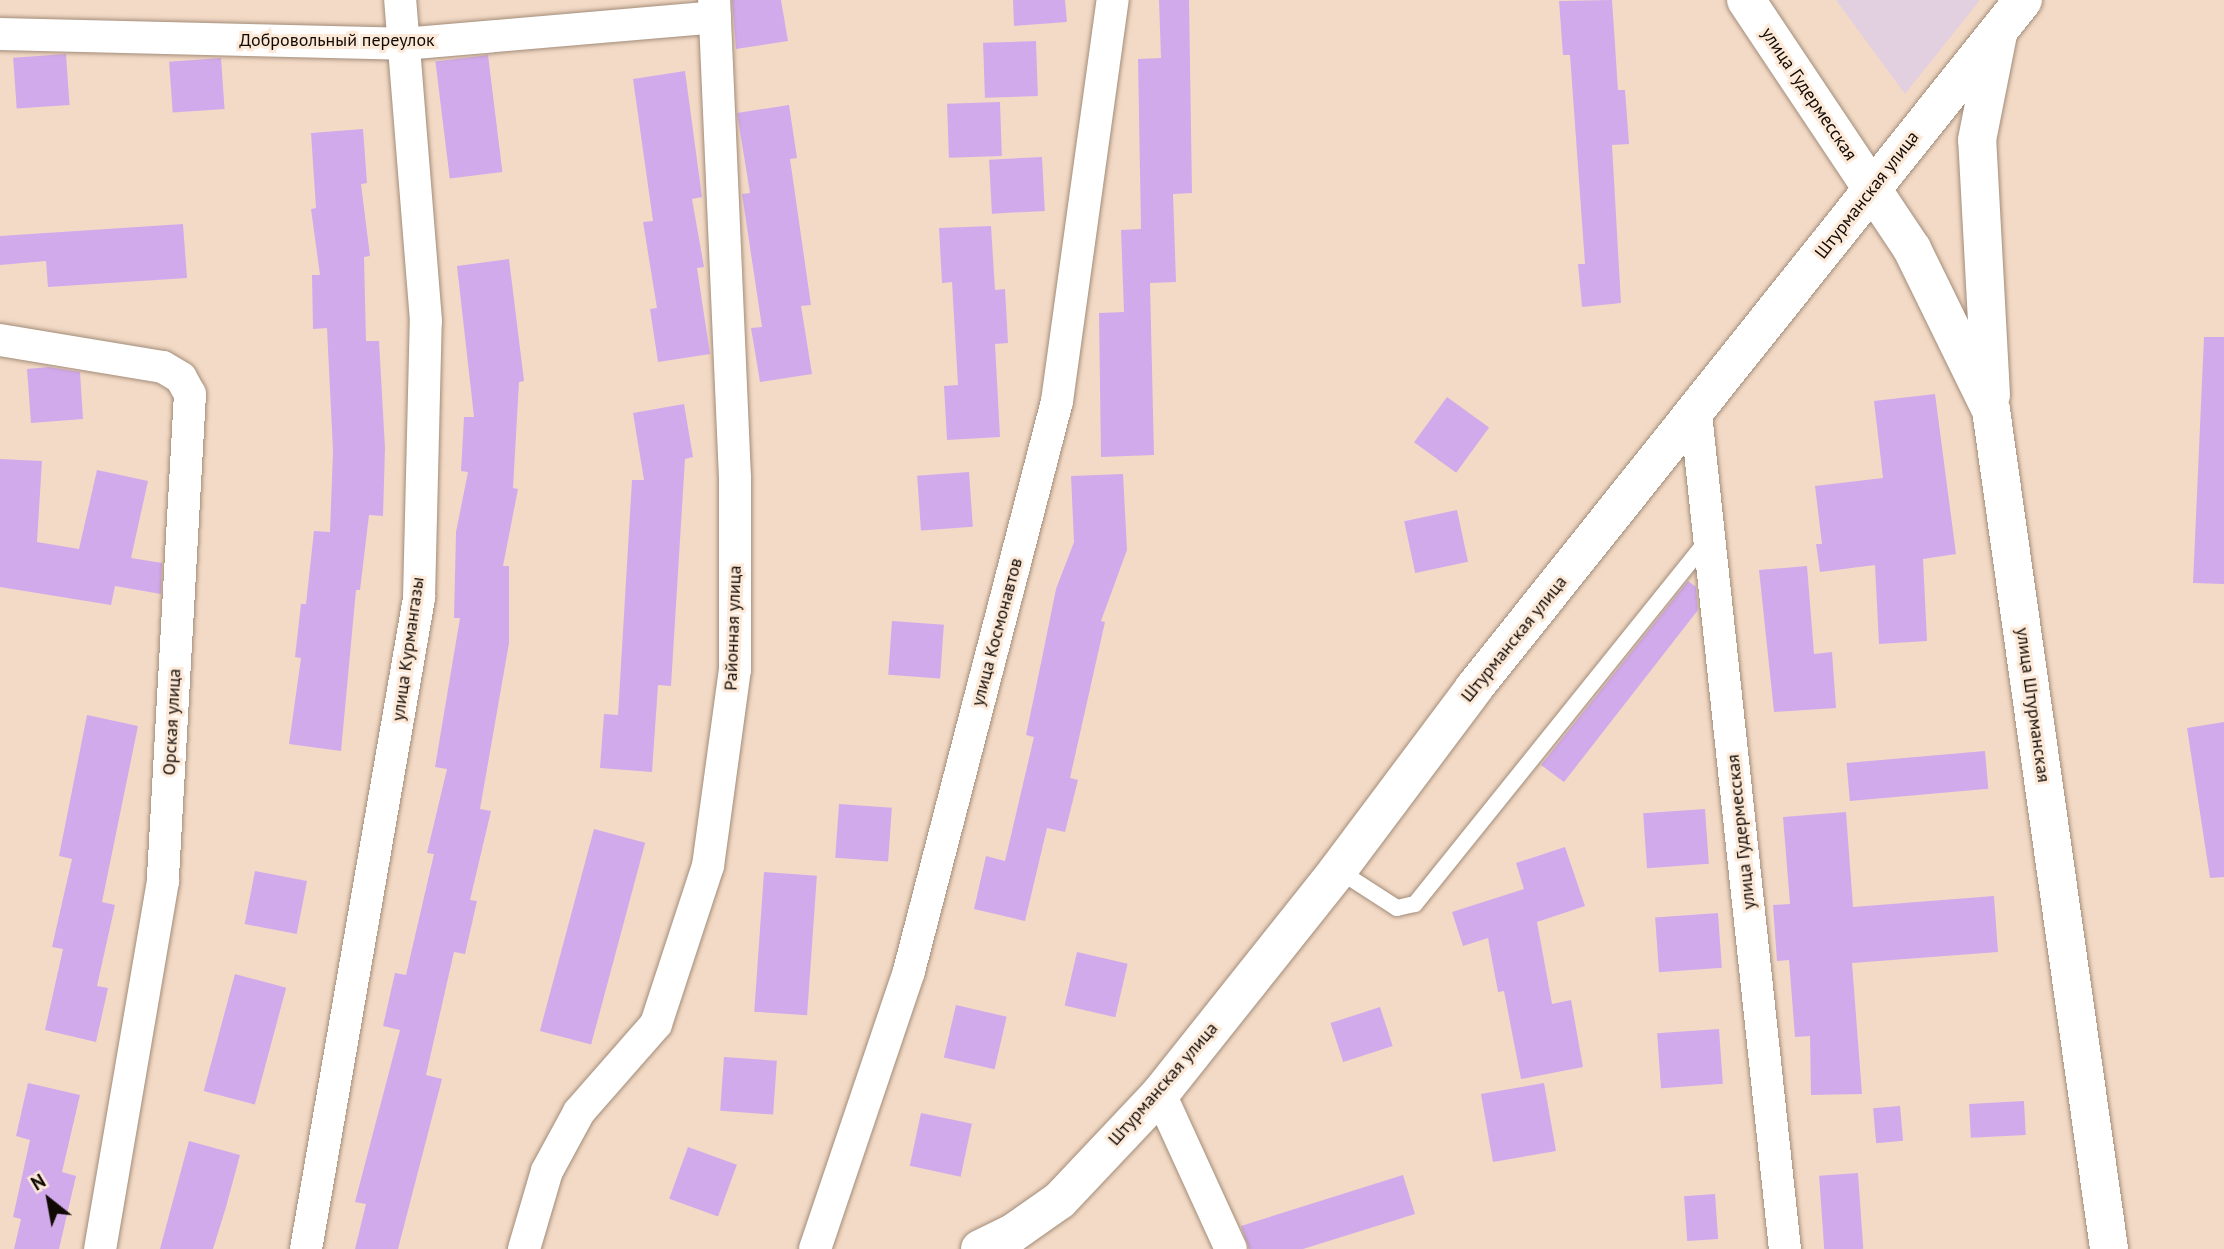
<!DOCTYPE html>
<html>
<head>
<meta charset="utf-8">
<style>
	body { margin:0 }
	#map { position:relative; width:2224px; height:1249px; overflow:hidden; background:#f3dac6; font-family:"PT Sans",sans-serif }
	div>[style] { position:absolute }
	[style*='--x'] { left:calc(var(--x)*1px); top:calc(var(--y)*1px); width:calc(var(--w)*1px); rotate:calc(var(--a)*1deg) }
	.industrial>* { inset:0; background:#e2cfdf }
	.building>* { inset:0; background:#d1aaec; transform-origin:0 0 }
	.roads { filter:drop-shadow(0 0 2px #a28c79) drop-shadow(0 0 2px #a28c79) }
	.lane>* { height:16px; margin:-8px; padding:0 8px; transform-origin:8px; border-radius:8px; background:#fff }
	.street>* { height:32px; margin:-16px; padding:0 16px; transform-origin:16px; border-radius:16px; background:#fff }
	.secondary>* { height:38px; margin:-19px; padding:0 19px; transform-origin:19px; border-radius:19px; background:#fff }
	span { translate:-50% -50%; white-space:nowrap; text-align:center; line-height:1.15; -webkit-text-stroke:6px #fde9d8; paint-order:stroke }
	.street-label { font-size:18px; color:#110a04 }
	.north { position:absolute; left:14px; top:1165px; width:70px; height:70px; -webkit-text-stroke:5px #fde9d8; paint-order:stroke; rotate:329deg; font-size:19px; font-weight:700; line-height:28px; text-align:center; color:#110a04 }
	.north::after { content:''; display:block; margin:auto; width:24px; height:32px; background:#110a04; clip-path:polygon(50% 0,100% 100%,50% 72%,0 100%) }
</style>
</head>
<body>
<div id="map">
	<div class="industrial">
		<div style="clip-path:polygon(1836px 0,1980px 0,1905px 94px)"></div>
	</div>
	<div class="building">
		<div style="clip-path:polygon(732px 0,781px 0,788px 41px,736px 49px)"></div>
		<div style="clip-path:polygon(1013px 0,1065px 0,1067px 22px,1014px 26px)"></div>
		<div style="clip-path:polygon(1159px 0,1189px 0,1192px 193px,1173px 194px,1176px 282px,1150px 283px,1154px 455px,1101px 457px,1099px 313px,1124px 312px,1121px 230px,1141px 229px,1138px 59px,1161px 58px)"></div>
		<div style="clip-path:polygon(1612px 0,1618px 90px,1625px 90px,1629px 144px,1612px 145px,1621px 303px,1582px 307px,1578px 264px,1585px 264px,1570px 55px,1563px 55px,1559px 1px)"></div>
		<div style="left:1036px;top:41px;width:55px;height:53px;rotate:88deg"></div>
		<div style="left:66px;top:54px;width:51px;height:53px;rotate:86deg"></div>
		<div style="left:488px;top:55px;width:118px;height:53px;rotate:83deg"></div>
		<div style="left:221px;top:58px;width:51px;height:52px;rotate:86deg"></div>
		<div style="clip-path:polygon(685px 71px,702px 197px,692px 199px,704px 267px,697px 268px,710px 354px,658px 362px,650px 309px,657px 308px,643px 222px,653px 221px,633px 79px)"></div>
		<div style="left:1000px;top:102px;width:54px;height:53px;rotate:88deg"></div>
		<div style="clip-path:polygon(789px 105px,797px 158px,790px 159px,811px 305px,801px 306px,812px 374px,760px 382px,751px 328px,762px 327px,742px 194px,750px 193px,737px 113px)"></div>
		<div style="clip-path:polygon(363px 129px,367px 183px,361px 184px,370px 256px,364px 257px,366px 341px,379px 341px,385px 448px,383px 516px,369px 515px,360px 590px,356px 590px,341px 751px,289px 744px,301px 658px,295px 657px,301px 604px,306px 604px,314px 531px,330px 532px,333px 451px,327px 328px,313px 329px,312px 275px,320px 275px,311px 209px,316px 208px,311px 133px)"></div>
		<div style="left:1042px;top:157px;width:54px;height:53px;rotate:87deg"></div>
		<div style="clip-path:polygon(183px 224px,187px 278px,48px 287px,46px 261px,0 265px,0 236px)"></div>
		<div style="clip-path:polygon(991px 226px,995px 290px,1005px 289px,1008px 343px,995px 344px,1000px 437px,947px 440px,944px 386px,958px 385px,952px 282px,942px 283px,939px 228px)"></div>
		<div style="clip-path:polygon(509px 259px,524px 381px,519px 382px,513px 488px,518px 489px,503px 566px,509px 566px,509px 643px,480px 809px,491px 811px,470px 900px,477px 901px,465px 954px,454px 952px,426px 1075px,442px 1079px,398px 1249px,355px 1249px,366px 1204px,355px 1202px,400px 1030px,383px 1026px,395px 973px,406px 975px,434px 854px,427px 853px,447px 769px,435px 767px,460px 618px,454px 618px,456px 532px,468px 472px,461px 471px,464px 417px,474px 417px,457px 266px)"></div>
		<div style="clip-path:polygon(2204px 337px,2224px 337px,2224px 584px,2193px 583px)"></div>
		<div style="clip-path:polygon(49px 367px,80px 372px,83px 419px,31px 423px,27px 369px)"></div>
		<div style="clip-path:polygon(1935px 394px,1956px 554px,1923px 559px,1927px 641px,1879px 644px,1875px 565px,1820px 572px,1816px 544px,1822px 544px,1815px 486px,1883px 478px,1874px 401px)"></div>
		<div style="left:1447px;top:397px;width:52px;height:56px;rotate:36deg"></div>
		<div style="clip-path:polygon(684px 404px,693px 457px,685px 459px,671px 686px,658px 685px,652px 772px,600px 768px,604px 714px,618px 715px,632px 480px,644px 480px,633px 413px)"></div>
		<div style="clip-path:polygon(0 459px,42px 461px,37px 542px,79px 549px,97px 470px,148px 481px,131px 558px,162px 563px,161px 594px,115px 586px,111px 605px,0 587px)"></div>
		<div style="left:969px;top:472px;width:55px;height:52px;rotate:86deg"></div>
		<div style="clip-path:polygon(1123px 474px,1127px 550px,1101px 621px,1105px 622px,1070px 778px,1078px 780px,1065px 832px,1047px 828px,1025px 921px,974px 909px,986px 856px,1005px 861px,1034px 737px,1026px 735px,1041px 663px,1056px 589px,1074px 542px,1071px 476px)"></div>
		<div style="left:1457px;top:510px;width:53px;height:54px;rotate:78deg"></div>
		<div style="clip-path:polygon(1807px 566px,1814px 654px,1832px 652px,1836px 708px,1774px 712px,1759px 570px)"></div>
		<div style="clip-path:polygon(1688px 581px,1696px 587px,1698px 610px,1564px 782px,1541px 765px)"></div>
		<div style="left:892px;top:621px;width:52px;height:54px;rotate:4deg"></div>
		<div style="clip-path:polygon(87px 715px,138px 726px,102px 902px,115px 905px,97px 986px,108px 988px,96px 1042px,45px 1030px,63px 949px,52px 947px,72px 859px,59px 856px)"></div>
		<div style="clip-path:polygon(2224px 722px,2224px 877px,2210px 878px,2187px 728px)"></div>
		<div style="left:1985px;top:751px;width:38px;height:139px;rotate:85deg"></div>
		<div style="left:839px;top:804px;width:53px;height:54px;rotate:4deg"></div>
		<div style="left:1705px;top:809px;width:55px;height:62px;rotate:86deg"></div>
		<div style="clip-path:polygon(1846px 812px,1853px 907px,1994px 896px,1998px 952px,1852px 963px,1862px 1094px,1811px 1095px,1810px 1036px,1795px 1037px,1789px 960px,1777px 961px,1773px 905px,1790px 904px,1783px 817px)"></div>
		<div style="left:594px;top:829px;width:53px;height:209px;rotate:15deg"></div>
		<div style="clip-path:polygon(1565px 847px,1585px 906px,1537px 922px,1552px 1004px,1571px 1000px,1583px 1067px,1521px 1079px,1504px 991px,1498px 992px,1488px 938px,1463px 946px,1452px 912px,1524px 889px,1516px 863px)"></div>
		<div style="left:255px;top:871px;width:53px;height:54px;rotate:11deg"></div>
		<div style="left:764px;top:872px;width:53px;height:140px;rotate:4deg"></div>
		<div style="left:1718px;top:913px;width:55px;height:63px;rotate:86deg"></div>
		<div style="left:1077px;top:952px;width:52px;height:55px;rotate:13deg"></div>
		<div style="left:235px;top:974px;width:53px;height:121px;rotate:15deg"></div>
		<div style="left:956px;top:1005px;width:52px;height:54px;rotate:13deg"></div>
		<div style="left:1380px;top:1007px;width:41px;height:52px;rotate:72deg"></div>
		<div style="left:1719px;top:1029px;width:55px;height:62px;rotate:86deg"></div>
		<div style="left:724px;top:1057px;width:53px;height:54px;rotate:4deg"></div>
		<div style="clip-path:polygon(28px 1083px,80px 1095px,62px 1172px,76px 1176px,59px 1249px,14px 1249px,21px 1219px,13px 1217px,30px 1140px,16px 1136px)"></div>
		<div style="left:1544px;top:1083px;width:69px;height:64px;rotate:80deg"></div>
		<div style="left:2024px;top:1101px;width:34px;height:55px;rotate:87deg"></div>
		<div style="left:1900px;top:1106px;width:35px;height:27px;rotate:85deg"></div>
		<div style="left:921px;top:1113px;width:52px;height:54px;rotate:12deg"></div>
		<div style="clip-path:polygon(189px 1141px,240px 1155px,226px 1207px,213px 1249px,160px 1249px)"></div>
		<div style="left:688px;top:1147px;width:52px;height:55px;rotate:20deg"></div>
		<div style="left:1858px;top:1173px;width:76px;height:39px;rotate:86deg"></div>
		<div style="clip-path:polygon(1403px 1175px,1415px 1214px,1303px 1249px,1249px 1249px,1241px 1226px)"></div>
		<div style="left:1715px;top:1194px;width:45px;height:31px;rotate:86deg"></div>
	</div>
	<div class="roads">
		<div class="lane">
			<div style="--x:1338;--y:870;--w:70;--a:32.8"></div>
			<div style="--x:1397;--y:908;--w:18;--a:-13"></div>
			<div style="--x:1415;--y:904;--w:468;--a:-51.2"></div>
		</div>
		<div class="street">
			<div style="--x:0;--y:34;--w:403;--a:1.4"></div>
			<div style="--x:403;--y:44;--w:313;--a:-4.9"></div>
			<div style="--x:0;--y:340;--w:165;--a:9.4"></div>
			<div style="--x:163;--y:367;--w:21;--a:31"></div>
			<div style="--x:181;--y:378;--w:18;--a:61"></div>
			<div style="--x:190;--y:394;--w:488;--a:93.2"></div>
			<div style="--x:163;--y:881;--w:373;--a:99.7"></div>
			<div style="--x:1696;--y:414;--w:840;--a:83.92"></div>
			<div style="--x:1160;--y:1094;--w:170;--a:65.4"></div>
			<div style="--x:306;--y:1249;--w:661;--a:-80.15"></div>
			<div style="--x:419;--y:598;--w:277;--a:-88.6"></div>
			<div style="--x:426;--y:321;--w:322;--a:-94.6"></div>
			<div style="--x:524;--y:1249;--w:81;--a:-73.6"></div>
			<div style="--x:547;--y:1171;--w:67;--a:-61.5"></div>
			<div style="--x:579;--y:1112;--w:117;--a:-48.8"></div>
			<div style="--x:656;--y:1024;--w:166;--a:-71.8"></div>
			<div style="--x:708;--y:866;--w:198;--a:-82.2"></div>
			<div style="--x:735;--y:670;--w:192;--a:-90"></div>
			<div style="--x:735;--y:478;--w:478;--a:-92.5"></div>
			<div style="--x:815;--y:1249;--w:293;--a:-71.3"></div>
			<div style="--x:909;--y:971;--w:589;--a:-75.44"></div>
			<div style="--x:1057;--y:401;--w:405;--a:-82.1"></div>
		</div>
		<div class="secondary">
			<div style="--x:1746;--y:0;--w:299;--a:56.3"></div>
			<div style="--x:1912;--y:249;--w:179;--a:63.9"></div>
			<div style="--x:1991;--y:410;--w:847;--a:81.99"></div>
			<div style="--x:1991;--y:395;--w:255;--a:-93.1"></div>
			<div style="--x:1977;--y:140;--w:108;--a:-78.8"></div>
			<div style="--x:980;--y:1249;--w:37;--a:-26"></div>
			<div style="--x:1013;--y:1233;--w:57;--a:-35.1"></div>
			<div style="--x:1060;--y:1200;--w:146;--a:-46.7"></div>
			<div style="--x:1160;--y:1094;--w:286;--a:-51.5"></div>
			<div style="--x:1338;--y:870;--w:227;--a:-53.2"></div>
			<div style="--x:1474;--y:688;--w:880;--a:-51.41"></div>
		</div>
	</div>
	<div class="street-label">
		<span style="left:337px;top:40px">Добровольный переулок</span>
		<span style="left:1809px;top:94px;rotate:56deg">улица Гудермесская</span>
		<span style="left:1867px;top:195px;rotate:-52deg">Штурманская улица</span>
		<span style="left:733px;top:628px;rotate:-88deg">Районная улица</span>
		<span style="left:997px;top:632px;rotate:-75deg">улица Космонавтов</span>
		<span style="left:1514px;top:639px;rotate:-51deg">Штурманская улица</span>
		<span style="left:408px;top:649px;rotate:-82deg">улица Курмангазы</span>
		<span style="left:2033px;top:705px;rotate:82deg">улица Штурманская</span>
		<span style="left:172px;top:722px;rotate:-87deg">Орская улица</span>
		<span style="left:1741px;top:832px;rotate:-96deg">улица Гудермесская</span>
		<span style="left:1163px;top:1084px;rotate:-49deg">Штурманская улица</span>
	</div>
	<div class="north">N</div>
</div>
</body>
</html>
